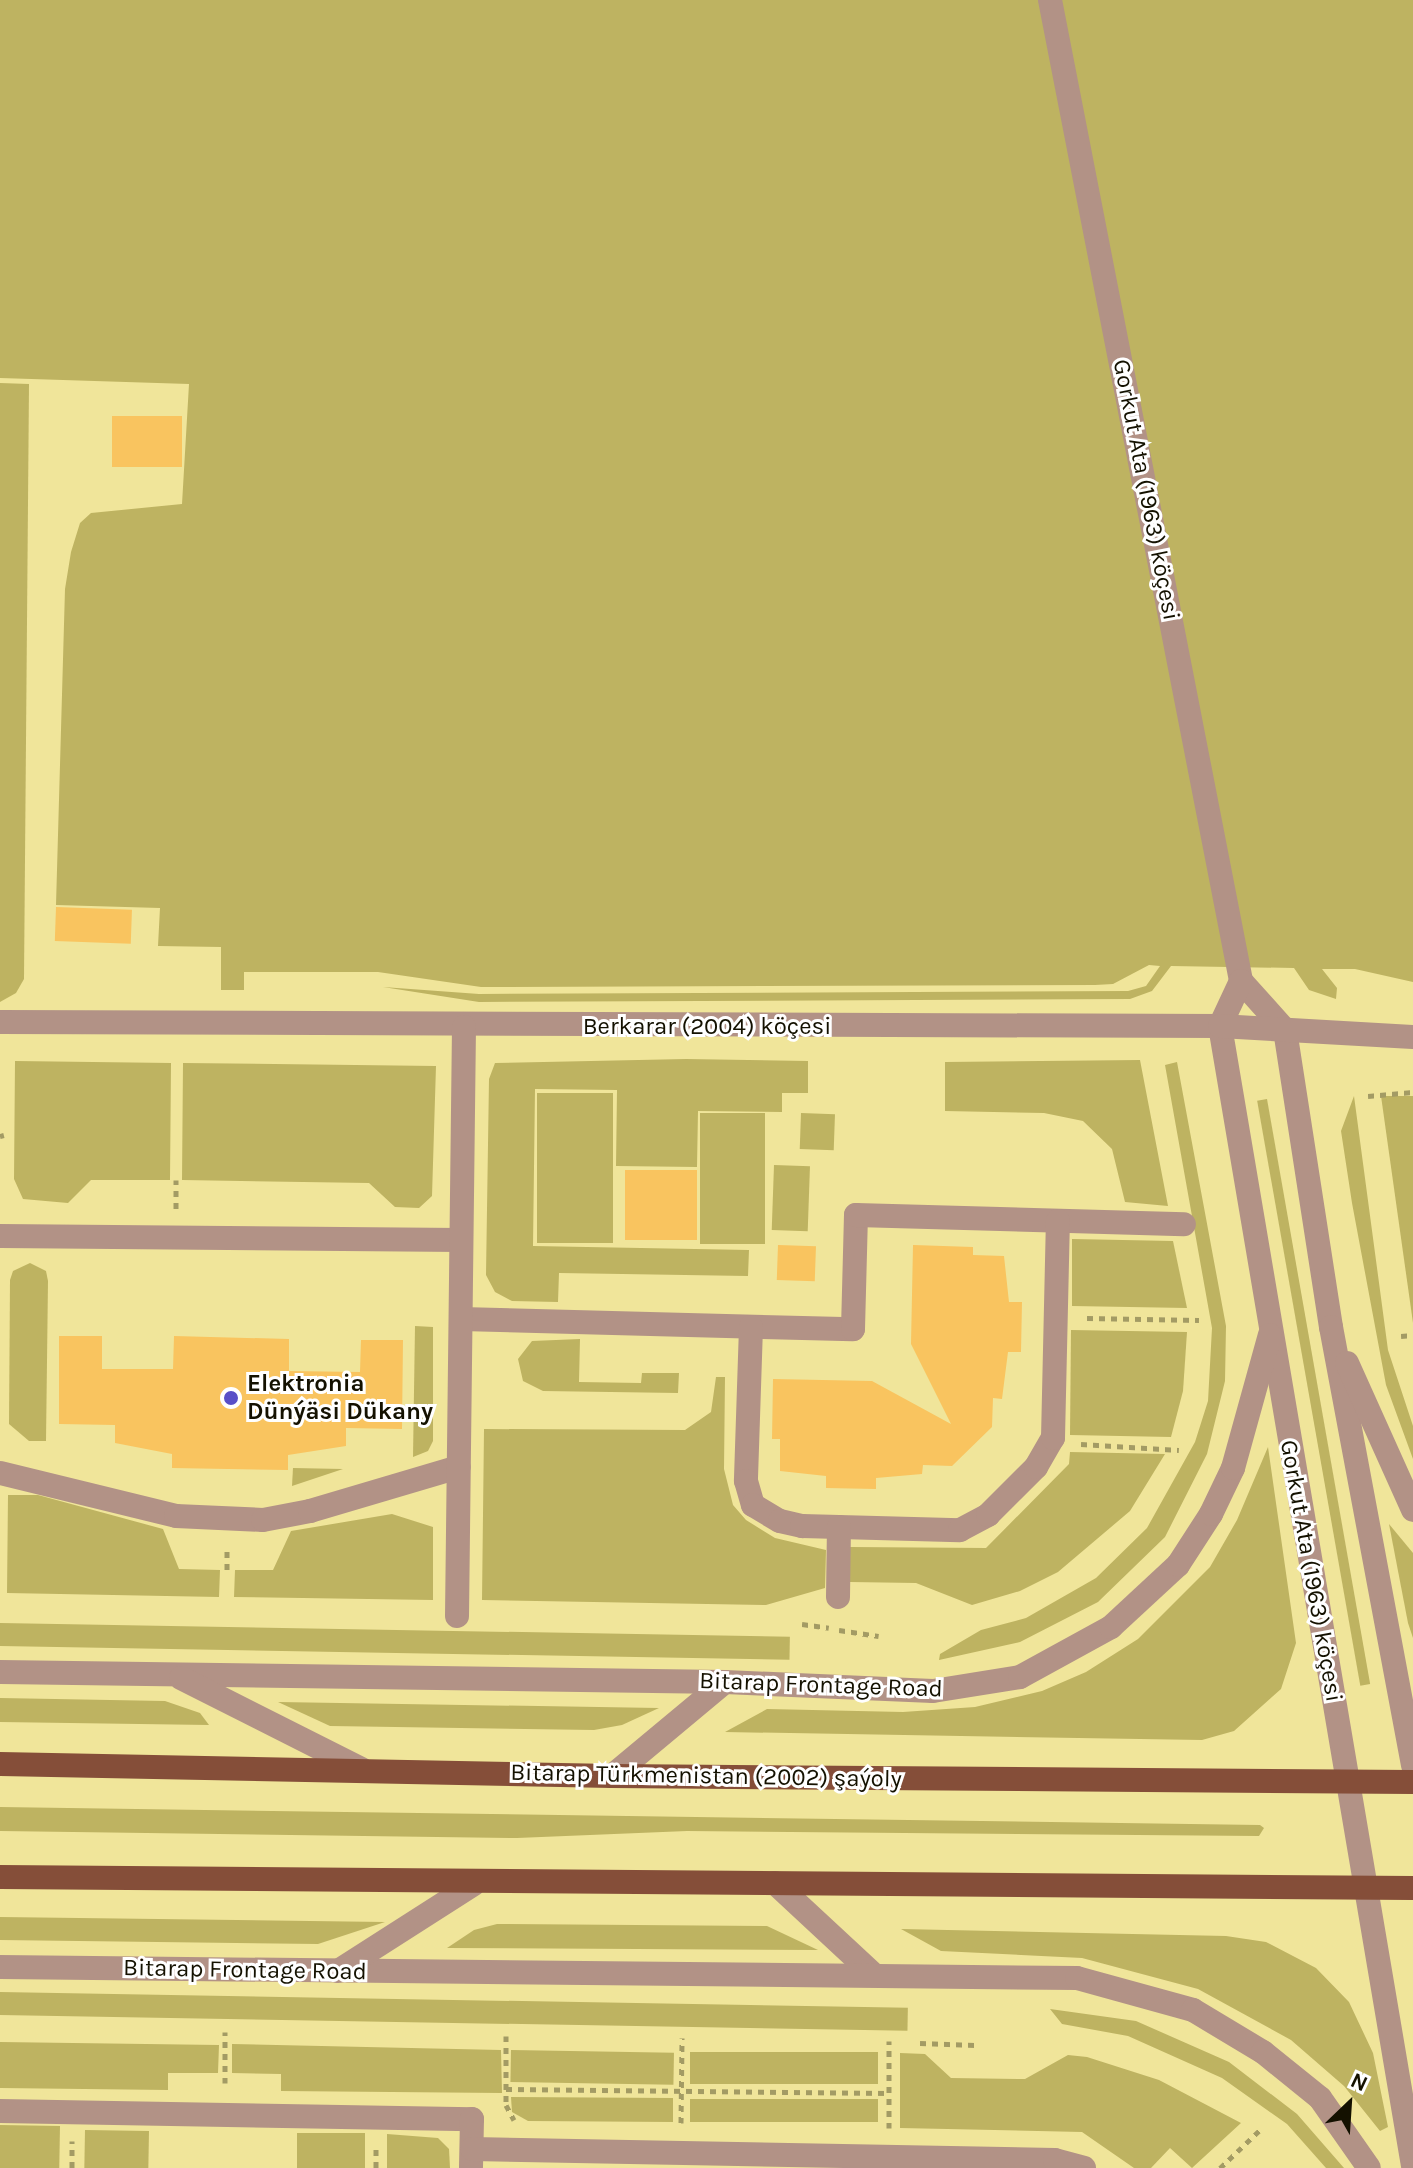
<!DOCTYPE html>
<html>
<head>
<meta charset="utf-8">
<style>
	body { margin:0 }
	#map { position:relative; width:1413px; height:2168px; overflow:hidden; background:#f0e59a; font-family:Karla,sans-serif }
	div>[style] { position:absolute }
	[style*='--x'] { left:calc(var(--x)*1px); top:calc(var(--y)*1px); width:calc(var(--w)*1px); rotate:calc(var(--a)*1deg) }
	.green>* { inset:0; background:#beb361; transform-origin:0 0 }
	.building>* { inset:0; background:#f9c45f; transform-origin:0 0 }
	.path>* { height:5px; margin-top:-2.5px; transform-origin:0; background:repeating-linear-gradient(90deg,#a39b64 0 6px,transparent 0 12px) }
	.minor>* { height:24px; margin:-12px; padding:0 12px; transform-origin:12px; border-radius:12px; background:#b29286 }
	.major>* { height:24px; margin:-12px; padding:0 12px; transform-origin:12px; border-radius:12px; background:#854e39 }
	.dots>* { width:22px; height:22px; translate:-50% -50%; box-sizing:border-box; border:4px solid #fff; border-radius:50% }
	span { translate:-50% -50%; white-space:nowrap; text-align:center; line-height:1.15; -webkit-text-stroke:6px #fff; paint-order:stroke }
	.street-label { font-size:24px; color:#141100 }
	.poi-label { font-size:24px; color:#141100; font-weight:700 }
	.left { translate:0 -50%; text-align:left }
	.north { position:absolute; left:1309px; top:2064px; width:80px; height:80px; -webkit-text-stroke:6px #fff; paint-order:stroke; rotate:25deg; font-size:22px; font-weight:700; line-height:32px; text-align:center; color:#141100 }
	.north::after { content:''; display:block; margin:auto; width:28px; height:36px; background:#141100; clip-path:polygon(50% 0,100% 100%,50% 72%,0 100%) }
</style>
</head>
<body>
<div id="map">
	<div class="green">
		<div style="clip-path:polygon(0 0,1413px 0,1413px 982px,1355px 969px,1322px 969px,1337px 988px,1336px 999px,1309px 990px,1294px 968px,1171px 966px,1152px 991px,1130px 999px,479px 1002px,383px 987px,479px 994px,1128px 991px,1146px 986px,1160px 966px,1149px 965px,1113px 984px,1095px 985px,481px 987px,378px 972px,244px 972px,244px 990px,221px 990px,221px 947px,158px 946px,160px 908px,56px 905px,65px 589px,71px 552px,80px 523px,91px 513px,182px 504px,189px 384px,0 378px)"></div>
		<div style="clip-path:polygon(0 383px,29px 384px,24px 979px,16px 993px,0 1002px)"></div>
		<div style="clip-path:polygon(686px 1059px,808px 1061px,808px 1093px,782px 1093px,782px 1112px,698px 1111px,697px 1167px,616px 1166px,617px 1090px,535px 1089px,533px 1246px,749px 1250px,748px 1276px,559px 1273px,558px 1302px,512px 1301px,495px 1292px,486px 1275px,489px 1079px,495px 1063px)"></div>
		<div style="clip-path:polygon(1140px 1060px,1168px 1206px,1125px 1202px,1112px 1149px,1083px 1121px,1044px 1113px,945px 1111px,945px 1062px)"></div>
		<div style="clip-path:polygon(15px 1061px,171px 1063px,170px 1180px,91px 1180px,68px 1203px,23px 1199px,14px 1179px)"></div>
		<div style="clip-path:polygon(1177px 1062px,1226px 1326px,1225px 1381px,1207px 1454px,1165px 1537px,1098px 1602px,1020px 1642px,939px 1660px,940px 1654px,981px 1630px,1026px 1618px,1096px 1578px,1147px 1528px,1195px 1442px,1208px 1401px,1212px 1328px,1165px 1065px)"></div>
		<div style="clip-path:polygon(183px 1063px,436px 1066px,432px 1196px,419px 1208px,395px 1207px,369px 1183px,182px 1180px)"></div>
		<div style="left:537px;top:1093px;width:76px;height:150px"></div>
		<div style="clip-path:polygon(1354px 1096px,1388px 1350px,1413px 1426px,1413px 1459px,1386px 1385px,1352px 1203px,1341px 1131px)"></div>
		<div style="clip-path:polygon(1381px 1096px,1413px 1096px,1413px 1323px)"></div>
		<div style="left:1267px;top:1099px;width:594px;height:10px;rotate:80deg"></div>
		<div style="left:700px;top:1113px;width:65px;height:131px"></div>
		<div style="left:801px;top:1113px;width:34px;height:36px;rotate:2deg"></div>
		<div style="left:774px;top:1165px;width:36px;height:65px;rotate:2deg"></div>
		<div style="clip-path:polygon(1072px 1239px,1173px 1241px,1187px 1308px,1072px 1306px)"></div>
		<div style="clip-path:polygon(30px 1263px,46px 1271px,48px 1281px,46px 1441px,29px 1441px,9px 1424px,10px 1280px,13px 1271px)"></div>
		<div style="clip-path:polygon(415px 1326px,433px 1327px,433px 1441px,428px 1451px,413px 1457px)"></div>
		<div style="clip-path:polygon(1071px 1330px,1187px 1332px,1183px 1391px,1171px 1437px,1070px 1435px)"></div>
		<div style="clip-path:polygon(580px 1339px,579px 1382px,641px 1383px,642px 1373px,679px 1373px,678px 1393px,543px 1391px,523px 1381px,518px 1359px,532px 1341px)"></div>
		<div style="clip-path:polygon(716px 1377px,725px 1377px,724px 1469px,733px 1505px,746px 1520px,775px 1538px,826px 1550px,825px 1588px,766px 1605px,482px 1600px,484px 1429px,685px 1430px,711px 1412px)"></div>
		<div style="clip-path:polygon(1268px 1447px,1296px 1643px,1281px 1689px,1234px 1731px,1202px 1740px,725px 1732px,767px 1709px,903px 1712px,975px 1707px,1042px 1691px,1086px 1672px,1138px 1639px,1210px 1567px,1237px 1520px)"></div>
		<div style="clip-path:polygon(1070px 1452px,1165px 1454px,1130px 1511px,1058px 1572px,1020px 1591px,972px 1605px,916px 1583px,850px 1582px,850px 1547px,986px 1548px,1069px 1464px)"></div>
		<div style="clip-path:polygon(293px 1468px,343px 1469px,292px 1486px)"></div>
		<div style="clip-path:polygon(8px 1495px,38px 1495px,163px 1529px,179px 1569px,220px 1570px,219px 1597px,7px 1593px)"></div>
		<div style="clip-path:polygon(392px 1514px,433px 1527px,433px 1600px,234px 1597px,235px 1570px,273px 1570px,291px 1531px)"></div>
		<div style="clip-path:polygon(1389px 1524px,1413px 1553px,1413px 1638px,1408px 1623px)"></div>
		<div style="left:0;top:1623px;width:790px;height:23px;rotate:1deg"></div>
		<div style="clip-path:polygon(0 1698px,165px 1701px,200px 1713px,209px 1725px,0 1722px)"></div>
		<div style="clip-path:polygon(278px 1702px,659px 1708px,622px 1725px,594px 1730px,330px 1726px)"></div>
		<div style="clip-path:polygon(0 1807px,1260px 1825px,1264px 1828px,1259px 1836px,687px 1831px,517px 1838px,0 1831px)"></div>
		<div style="clip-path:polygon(0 1917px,385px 1922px,318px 1944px,0 1940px)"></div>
		<div style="clip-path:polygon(497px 1924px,767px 1926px,818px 1950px,447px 1948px,474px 1930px)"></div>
		<div style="clip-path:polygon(901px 1929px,1226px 1936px,1266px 1942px,1316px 1968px,1349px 2002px,1373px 2053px,1388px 2127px,1380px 2131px,1344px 2086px,1291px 2040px,1198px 1989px,1082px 1958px,941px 1951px)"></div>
		<div style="left:0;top:1992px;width:908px;height:23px;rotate:1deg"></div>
		<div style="clip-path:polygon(1050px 2009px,1136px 2021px,1229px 2062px,1297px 2114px,1344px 2168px,1326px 2168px,1287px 2124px,1222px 2078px,1128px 2036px,1062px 2024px)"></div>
		<div style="clip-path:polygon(0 2042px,219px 2045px,218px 2073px,168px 2073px,168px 2090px,0 2088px)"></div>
		<div style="clip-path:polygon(232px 2044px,501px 2050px,502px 2093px,281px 2091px,281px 2074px,232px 2073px)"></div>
		<div style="left:511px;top:2050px;width:163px;height:32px;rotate:1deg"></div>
		<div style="left:690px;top:2052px;width:188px;height:32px"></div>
		<div style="clip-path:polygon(900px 2053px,925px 2054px,951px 2078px,1025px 2079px,1068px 2055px,1087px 2057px,1159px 2080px,1241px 2123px,1192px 2168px,1170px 2148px,1151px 2168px,1134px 2168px,1082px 2132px,900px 2128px)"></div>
		<div style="clip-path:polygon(511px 2097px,673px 2098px,673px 2122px,528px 2121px,512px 2112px)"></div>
		<div style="left:690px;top:2099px;width:188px;height:23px"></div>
		<div style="left:0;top:2125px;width:60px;height:43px;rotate:1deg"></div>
		<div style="left:85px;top:2130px;width:64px;height:38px;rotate:1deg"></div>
		<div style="left:297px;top:2133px;width:68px;height:35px"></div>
		<div style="clip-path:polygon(387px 2134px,438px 2138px,449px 2149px,450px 2168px,387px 2168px)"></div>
	</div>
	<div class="building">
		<div style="left:182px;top:416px;width:51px;height:70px;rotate:90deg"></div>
		<div style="left:56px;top:907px;width:76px;height:34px;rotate:2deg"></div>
		<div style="left:625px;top:1170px;width:72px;height:70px"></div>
		<div style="left:778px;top:1245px;width:38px;height:35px;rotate:2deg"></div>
		<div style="clip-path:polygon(913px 1245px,973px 1247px,973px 1255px,1004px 1256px,1009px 1302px,1022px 1302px,1021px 1352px,1008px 1352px,1002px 1399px,993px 1398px,992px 1427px,952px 1466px,923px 1465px,922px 1474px,876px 1478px,876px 1489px,826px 1488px,826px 1476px,780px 1471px,780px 1439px,772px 1439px,773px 1379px,872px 1381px,951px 1424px,911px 1344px)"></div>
		<div style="clip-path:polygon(59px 1336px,102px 1336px,102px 1369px,173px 1369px,174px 1336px,289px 1339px,289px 1371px,360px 1372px,361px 1340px,403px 1340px,402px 1429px,346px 1428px,346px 1446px,288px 1455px,288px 1470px,172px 1468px,172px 1454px,115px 1443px,115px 1425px,59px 1424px)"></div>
	</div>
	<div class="path">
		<div style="--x:1368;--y:1096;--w:45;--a:-5.1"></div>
		<div style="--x:0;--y:1136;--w:4;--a:-14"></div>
		<div style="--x:176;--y:1209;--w:29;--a:-90"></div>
		<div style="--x:1087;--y:1318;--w:112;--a:1"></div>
		<div style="--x:1401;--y:1336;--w:12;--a:-5"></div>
		<div style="--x:1081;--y:1444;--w:98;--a:3.5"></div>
		<div style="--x:227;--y:1570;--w:23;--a:-90"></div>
		<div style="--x:802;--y:1624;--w:27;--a:8"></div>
		<div style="--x:839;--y:1630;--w:40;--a:8.5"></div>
		<div style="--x:506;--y:2036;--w:69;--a:90"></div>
		<div style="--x:506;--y:2105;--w:17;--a:62"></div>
		<div style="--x:920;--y:2043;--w:55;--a:2.1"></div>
		<div style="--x:225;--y:2083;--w:51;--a:-90"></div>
		<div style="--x:506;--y:2089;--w:383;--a:0.6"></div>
		<div style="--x:681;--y:2123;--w:85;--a:-89.3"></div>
		<div style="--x:889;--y:2128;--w:87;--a:-90"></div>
		<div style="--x:72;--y:2168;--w:27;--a:-90"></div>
		<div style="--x:376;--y:2168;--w:23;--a:-90"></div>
		<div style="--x:1220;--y:2168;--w:59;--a:-43.6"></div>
	</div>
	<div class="minor">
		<div style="--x:1050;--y:0;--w:999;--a:78.98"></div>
		<div style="--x:1241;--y:981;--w:66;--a:48.1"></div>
		<div style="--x:1285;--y:1030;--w:301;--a:81.2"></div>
		<div style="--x:1331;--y:1327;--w:446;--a:79.4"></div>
		<div style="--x:1241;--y:981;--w:50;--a:115"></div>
		<div style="--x:1220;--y:1026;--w:1156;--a:80.39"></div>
		<div style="--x:0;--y:1022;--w:1220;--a:0.19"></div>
		<div style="--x:1220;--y:1026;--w:193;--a:3.3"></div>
		<div style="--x:0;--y:1236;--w:461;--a:0.5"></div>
		<div style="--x:461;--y:1319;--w:392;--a:1.5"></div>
		<div style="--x:853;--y:1329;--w:114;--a:-88.5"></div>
		<div style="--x:856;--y:1215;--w:328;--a:1.6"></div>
		<div style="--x:751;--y:1327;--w:154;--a:91.9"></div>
		<div style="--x:746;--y:1481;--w:25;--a:74"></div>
		<div style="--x:753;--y:1505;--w:31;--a:31"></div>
		<div style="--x:780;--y:1521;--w:23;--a:13"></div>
		<div style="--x:802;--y:1526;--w:158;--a:1.5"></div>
		<div style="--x:960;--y:1530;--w:32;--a:-28"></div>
		<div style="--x:988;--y:1515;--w:68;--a:-45"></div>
		<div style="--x:1036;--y:1467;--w:34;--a:-60"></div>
		<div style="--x:1053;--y:1438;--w:217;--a:-88.7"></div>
		<div style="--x:1347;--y:1363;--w:161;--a:65.8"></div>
		<div style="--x:0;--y:1473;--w:181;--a:13.7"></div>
		<div style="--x:176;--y:1516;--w:87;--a:2.6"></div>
		<div style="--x:263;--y:1520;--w:48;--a:-10.8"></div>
		<div style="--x:310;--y:1511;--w:155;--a:-16.5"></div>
		<div style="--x:838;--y:1597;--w:70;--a:-89.2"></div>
		<div style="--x:457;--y:1616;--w:589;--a:-89.32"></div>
		<div style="--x:0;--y:1672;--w:725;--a:0.79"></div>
		<div style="--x:725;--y:1682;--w:208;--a:2.5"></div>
		<div style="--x:933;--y:1691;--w:88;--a:-9.1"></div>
		<div style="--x:1020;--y:1677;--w:104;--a:-28.8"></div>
		<div style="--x:1111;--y:1627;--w:91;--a:-42.8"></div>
		<div style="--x:1178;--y:1565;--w:61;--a:-57.1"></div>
		<div style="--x:1211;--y:1514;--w:51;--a:-64.4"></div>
		<div style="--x:1233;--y:1468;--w:138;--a:-74.5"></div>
		<div style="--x:181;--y:1678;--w:202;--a:26.8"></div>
		<div style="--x:612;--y:1776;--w:147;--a:-39.8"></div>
		<div style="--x:775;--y:1883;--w:135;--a:42.9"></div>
		<div style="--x:0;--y:1967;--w:1077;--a:0.59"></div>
		<div style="--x:1077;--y:1978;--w:120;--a:15.4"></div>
		<div style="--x:1193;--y:2010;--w:82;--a:31"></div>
		<div style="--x:1263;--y:2052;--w:73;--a:38.9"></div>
		<div style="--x:1320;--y:2098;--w:85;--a:55"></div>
		<div style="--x:338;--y:1971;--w:161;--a:-32.6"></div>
		<div style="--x:0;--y:2111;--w:472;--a:1"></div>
		<div style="--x:472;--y:2119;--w:49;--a:91.2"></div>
		<div style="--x:472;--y:2149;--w:583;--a:1.08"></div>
		<div style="--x:1055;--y:2160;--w:30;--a:15"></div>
	</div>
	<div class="major">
		<div style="--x:0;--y:1764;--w:612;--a:1.12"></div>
		<div style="--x:612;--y:1776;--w:801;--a:0.43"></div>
		<div style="--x:0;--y:1877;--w:1413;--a:0.45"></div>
	</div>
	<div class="dots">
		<div style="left:231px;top:1398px;background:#594fc7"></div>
	</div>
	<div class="street-label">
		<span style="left:1146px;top:490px;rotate:79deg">Gorkut Ata (1963) köçesi</span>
		<span style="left:707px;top:1027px">Berkarar (2004) köçesi</span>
		<span style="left:1311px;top:1571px;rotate:80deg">Gorkut Ata (1963) köçesi</span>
		<span style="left:821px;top:1685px;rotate:2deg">Bitarap Frontage Road</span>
		<span style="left:706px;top:1776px;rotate:1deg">Bitarap Türkmenistan (2002) şaýoly</span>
		<span style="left:245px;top:1970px;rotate:1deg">Bitarap Frontage Road</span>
	</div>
	<div class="poi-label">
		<span class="left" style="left:247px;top:1398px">Elektronia<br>Dünýäsi Dükany</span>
	</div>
	<div class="north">N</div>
</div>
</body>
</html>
